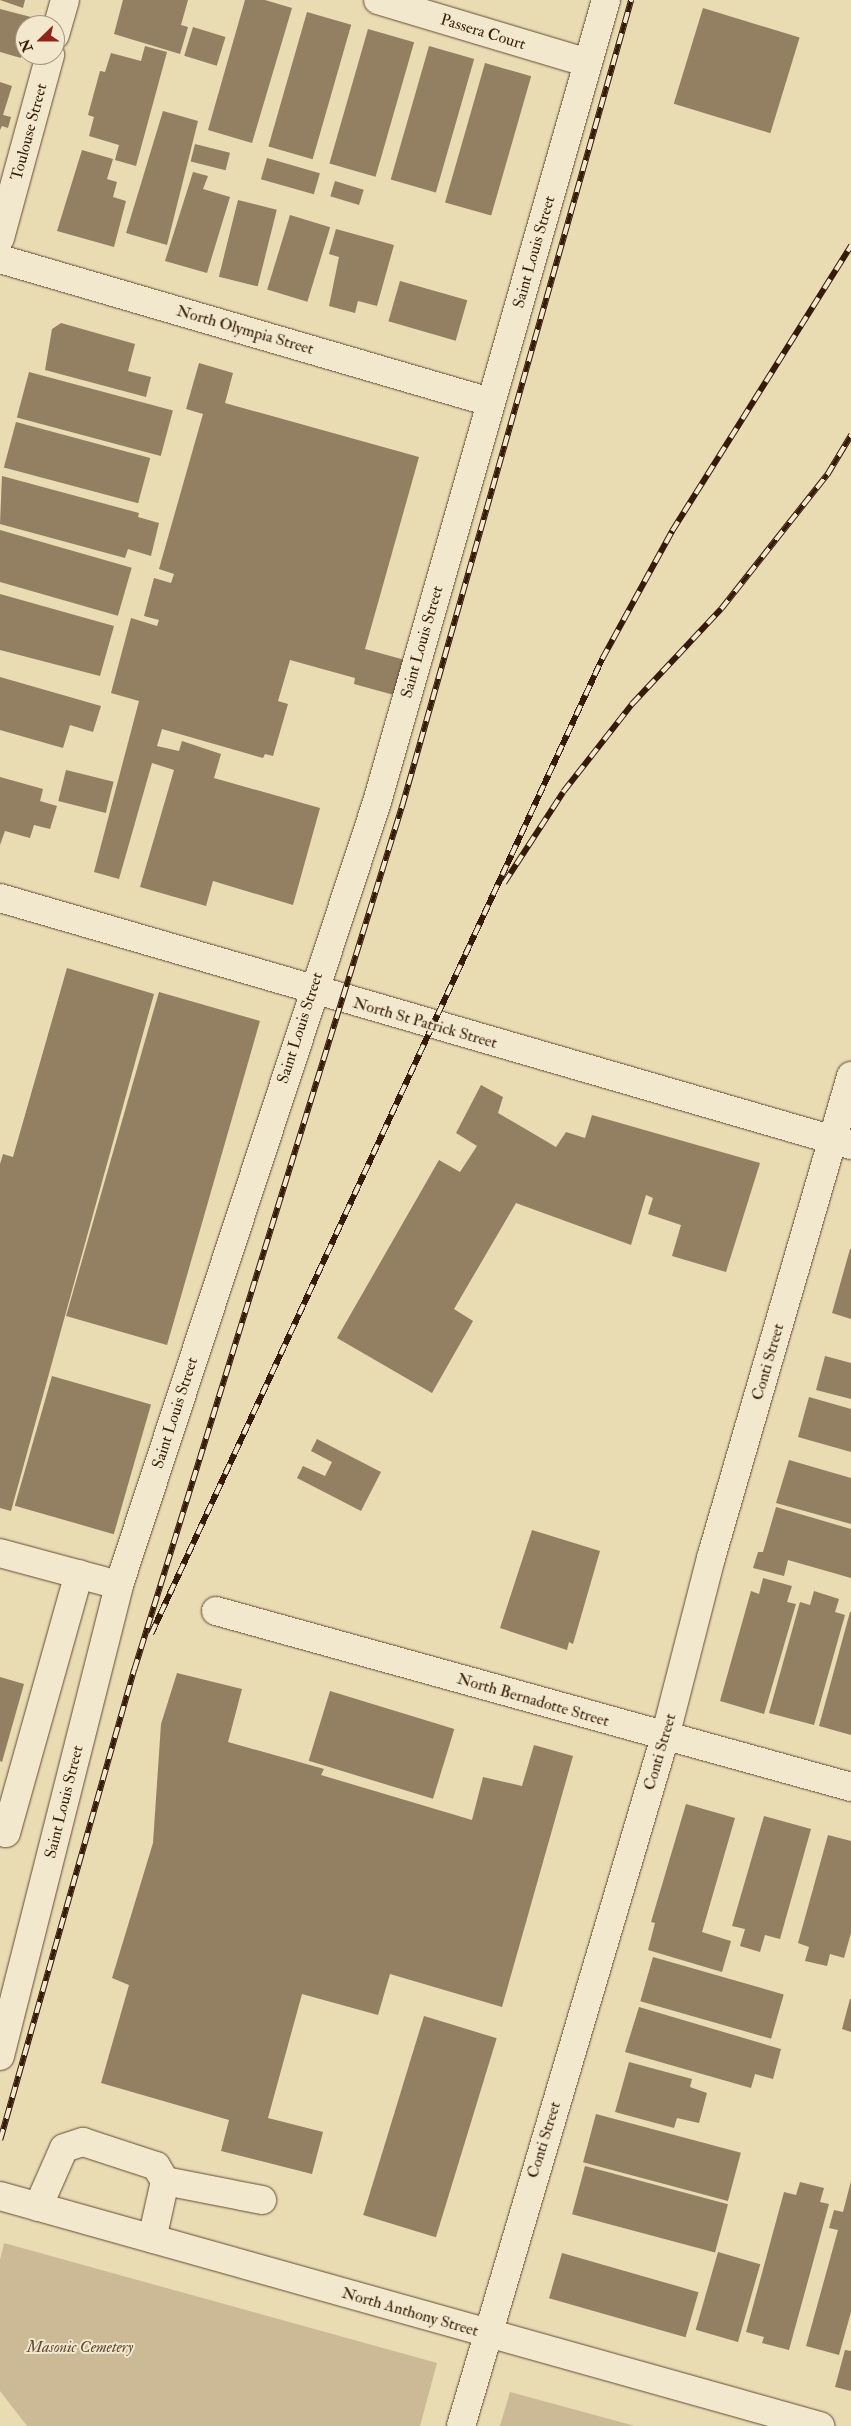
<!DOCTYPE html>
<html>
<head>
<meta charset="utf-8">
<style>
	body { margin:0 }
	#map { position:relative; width:851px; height:2426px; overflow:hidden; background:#e9dbb2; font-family:"IM FELL Double Pica",serif }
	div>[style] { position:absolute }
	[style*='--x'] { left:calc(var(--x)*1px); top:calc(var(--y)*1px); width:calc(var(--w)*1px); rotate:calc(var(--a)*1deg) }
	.green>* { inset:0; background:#cbba95 }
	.building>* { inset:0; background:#937f61; transform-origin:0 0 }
	.roads { filter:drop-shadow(0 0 1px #634b34) drop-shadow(0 0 1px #634b34) }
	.minor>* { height:28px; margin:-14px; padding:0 14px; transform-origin:14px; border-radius:14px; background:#f1e8cd }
	.rail>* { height:5.5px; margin-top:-2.75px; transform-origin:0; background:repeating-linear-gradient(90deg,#f1e8cd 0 11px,#361b0a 0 22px); box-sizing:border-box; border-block:1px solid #361b0a }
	span { translate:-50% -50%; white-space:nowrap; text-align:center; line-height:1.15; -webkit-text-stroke:4px #f1e8cd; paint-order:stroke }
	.street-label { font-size:16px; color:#361b0a }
	.park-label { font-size:16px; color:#634b34; font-style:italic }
	.north { position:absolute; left:15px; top:15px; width:50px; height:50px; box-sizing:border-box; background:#f1e8cd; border:1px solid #a6967f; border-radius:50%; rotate:248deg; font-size:14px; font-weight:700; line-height:20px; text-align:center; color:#361b0a }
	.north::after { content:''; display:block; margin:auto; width:18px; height:22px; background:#8f2418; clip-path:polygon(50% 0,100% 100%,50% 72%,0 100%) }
</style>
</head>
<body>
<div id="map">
	<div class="green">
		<div style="clip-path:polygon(4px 2243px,437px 2363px,420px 2426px,27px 2426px,0 2391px,0 2260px)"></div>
		<div style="clip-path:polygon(510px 2392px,635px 2426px,500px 2426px)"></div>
	</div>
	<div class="building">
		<div style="clip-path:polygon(0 0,25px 0,23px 8px)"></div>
		<div style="clip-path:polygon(123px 0,188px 0,181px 25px,188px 27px,180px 54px,114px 34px)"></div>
		<div style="clip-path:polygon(245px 0,265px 0,292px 8px,252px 143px,208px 130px)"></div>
		<div style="left:703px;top:8px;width:101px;height:100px;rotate:17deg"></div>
		<div style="clip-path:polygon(0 9px,31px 17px,29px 25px,25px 25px,21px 58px,0 52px)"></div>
		<div style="left:307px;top:12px;width:46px;height:140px;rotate:16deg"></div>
		<div style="left:193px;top:27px;width:34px;height:30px;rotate:17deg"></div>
		<div style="left:368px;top:29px;width:48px;height:140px;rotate:16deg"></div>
		<div style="clip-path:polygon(145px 46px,167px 52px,136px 166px,115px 160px,119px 145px,89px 136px,94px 117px,88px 115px,100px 71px,105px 72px,111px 53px,141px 61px)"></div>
		<div style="left:429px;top:46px;width:47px;height:139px;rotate:16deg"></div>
		<div style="left:485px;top:63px;width:48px;height:145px;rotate:16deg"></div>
		<div style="clip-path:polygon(0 82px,12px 86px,3px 115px,11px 117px,8px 128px,2px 126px,0 130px)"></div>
		<div style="clip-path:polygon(163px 111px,198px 121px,167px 245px,126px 233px)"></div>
		<div style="left:195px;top:144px;width:36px;height:18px;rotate:14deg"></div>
		<div style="clip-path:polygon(82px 150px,113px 159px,107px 179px,117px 182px,113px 197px,126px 201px,114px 247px,57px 231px)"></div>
		<div style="left:267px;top:158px;width:55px;height:22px;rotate:16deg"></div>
		<div style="clip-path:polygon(193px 172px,208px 176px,203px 189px,230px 197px,207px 273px,165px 261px)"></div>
		<div style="left:335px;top:181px;width:30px;height:16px;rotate:17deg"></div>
		<div style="left:238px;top:200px;width:40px;height:79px;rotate:14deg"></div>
		<div style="left:290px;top:215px;width:42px;height:78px;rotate:17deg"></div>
		<div style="clip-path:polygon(336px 229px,394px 245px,377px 306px,358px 301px,355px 313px,329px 306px,339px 257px,329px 254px)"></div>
		<div style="left:400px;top:281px;width:70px;height:42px;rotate:16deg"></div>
		<div style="clip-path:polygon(61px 323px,135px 344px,128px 371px,151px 377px,146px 397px,45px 370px,52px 329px)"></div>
		<div style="clip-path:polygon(199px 363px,233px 373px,225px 403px,419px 457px,365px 649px,405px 660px,394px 695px,354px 684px,355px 678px,290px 660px,278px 701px,288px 704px,273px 756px,265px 754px,263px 758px,162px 729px,157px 746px,179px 751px,182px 741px,221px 754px,214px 778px,320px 808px,293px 905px,213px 881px,206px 906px,140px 887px,174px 770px,152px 763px,119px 879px,94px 872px,139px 701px,111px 693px,131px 618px,157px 626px,159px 620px,144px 616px,154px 578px,171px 583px,174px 574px,159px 569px,203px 414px,186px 409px)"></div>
		<div style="left:29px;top:372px;width:149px;height:47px;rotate:15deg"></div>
		<div style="left:16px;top:422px;width:139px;height:47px;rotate:15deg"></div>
		<div style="clip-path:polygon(2px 476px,139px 513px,138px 517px,159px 523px,151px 556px,128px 549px,125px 558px,0 524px)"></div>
		<div style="left:0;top:530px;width:137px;height:50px;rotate:16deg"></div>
		<div style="clip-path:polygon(0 594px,114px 626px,100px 676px,0 650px)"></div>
		<div style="clip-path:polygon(0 677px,101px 706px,93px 732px,70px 725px,63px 748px,0 730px)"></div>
		<div style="left:66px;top:770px;width:49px;height:32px;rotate:14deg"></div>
		<div style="clip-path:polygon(0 777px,43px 789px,40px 801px,57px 806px,50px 829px,34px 825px,30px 838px,5px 831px,0 845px)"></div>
		<div style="clip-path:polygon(67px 968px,154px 994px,11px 1511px,0 1508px,0 1164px,3px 1154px,13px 1157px)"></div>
		<div style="left:159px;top:992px;width:105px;height:337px;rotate:16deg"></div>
		<div style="clip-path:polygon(481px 1085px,503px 1097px,498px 1113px,556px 1147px,566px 1132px,585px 1138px,592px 1115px,760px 1163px,726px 1272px,672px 1256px,681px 1225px,648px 1214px,653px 1198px,646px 1195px,631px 1245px,516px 1203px,454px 1309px,473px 1321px,432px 1393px,337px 1338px,439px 1160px,460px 1172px,477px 1146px,456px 1133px)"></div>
		<div style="clip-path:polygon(850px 1249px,851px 1249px,851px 1319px,832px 1313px)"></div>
		<div style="clip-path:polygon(825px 1356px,851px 1363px,851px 1399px,816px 1390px)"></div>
		<div style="left:52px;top:1376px;width:103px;height:135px;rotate:16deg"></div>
		<div style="clip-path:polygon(809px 1397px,851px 1409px,851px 1452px,798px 1437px)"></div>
		<div style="clip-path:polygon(317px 1439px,381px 1472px,361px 1511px,297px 1478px,303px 1466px,325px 1476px,332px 1462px,311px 1451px)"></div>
		<div style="clip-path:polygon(789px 1460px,851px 1478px,851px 1524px,776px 1503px)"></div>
		<div style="clip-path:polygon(776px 1507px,851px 1529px,851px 1578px,788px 1560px,784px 1576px,753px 1568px,758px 1552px,763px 1552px)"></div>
		<div style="clip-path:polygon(532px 1530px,600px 1551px,573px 1644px,569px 1642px,567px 1650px,500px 1628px)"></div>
		<div style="clip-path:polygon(763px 1578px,792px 1586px,787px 1602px,796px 1604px,764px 1714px,720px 1701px,751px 1591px,759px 1594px)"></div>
		<div style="clip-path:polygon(814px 1591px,839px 1599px,835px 1612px,845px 1615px,814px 1725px,769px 1713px,800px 1602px,810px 1605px)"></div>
		<div style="clip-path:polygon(850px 1612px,851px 1612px,851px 1735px,819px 1726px)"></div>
		<div style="clip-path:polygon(177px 1673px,242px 1689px,228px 1742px,324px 1769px,321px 1775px,472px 1820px,483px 1777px,522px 1786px,534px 1745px,573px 1756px,502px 2007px,390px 1974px,378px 2015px,302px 1994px,268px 2118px,323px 2132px,312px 2174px,221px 2151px,229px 2120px,101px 2083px,129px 1985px,112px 1978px,153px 1843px,161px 1724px)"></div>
		<div style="clip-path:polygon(0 1677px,24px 1684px,2px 1762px,0 1761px)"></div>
		<div style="left:330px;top:1691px;width:130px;height:73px;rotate:17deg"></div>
		<div style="clip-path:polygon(686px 1804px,735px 1818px,702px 1932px,731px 1941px,722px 1972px,648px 1950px,655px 1923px,651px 1922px)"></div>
		<div style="clip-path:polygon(764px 1816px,811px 1829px,780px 1939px,765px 1935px,760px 1952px,740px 1946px,745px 1929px,732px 1926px)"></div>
		<div style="clip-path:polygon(828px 1835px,851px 1841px,851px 1933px,844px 1958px,830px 1954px,827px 1966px,805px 1961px,809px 1947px,798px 1943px)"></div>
		<div style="left:653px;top:1957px;width:136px;height:46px;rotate:16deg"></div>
		<div style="clip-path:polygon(850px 1999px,851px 1999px,851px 2032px,842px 2029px)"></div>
		<div style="clip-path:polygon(639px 2007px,781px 2049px,773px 2079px,755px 2074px,751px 2088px,625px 2052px)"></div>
		<div style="left:424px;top:2016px;width:76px;height:208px;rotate:17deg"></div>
		<div style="clip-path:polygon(629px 2062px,692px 2079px,690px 2087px,707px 2093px,699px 2123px,677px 2118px,674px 2128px,615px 2112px)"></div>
		<div style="left:596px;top:2114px;width:150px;height:50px;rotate:15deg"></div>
		<div style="left:585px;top:2166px;width:148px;height:50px;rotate:15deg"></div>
		<div style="clip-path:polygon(851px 2181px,851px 2312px,839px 2355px,806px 2346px,838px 2230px,829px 2228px,834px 2210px,843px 2212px)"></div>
		<div style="clip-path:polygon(800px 2182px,824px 2188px,820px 2202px,829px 2204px,789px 2350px,762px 2343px,764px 2337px,746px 2332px,784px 2192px,796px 2195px)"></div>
		<div style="left:718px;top:2252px;width:44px;height:81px;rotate:16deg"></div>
		<div style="left:562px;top:2253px;width:142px;height:47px;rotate:16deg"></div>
		<div style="clip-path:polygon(845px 2350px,851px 2351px,851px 2391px,835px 2387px)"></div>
	</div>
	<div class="roads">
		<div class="minor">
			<div style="--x:378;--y:0;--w:219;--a:16.7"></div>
			<div style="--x:55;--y:35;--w:36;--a:-74"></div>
			<div style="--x:0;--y:238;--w:190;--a:-74.7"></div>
			<div style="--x:0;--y:259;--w:510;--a:16.27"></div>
			<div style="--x:0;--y:898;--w:886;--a:16.19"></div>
			<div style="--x:0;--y:1553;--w:123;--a:15.1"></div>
			<div style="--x:216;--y:1611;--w:659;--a:15.49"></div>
			<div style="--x:0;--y:1831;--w:6;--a:18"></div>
			<div style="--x:6;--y:1833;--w:269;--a:-74.3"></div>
			<div style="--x:0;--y:2056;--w:486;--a:-75.8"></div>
			<div style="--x:119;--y:1585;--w:824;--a:-71.76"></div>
			<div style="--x:377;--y:802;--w:834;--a:-74.06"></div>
			<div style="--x:165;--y:2181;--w:99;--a:11.1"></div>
			<div style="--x:0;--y:2196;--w:852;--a:15.67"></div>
			<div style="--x:38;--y:2207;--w:64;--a:-66.2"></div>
			<div style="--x:64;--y:2148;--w:20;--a:-18"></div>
			<div style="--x:83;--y:2142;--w:77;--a:18.2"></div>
			<div style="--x:156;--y:2166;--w:17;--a:59"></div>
			<div style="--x:165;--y:2181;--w:59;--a:102.6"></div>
			<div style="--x:461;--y:2426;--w:719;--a:-73.51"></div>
			<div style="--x:665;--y:1737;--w:185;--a:-75.6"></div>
			<div style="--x:711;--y:1558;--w:502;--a:-73.8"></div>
		</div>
	</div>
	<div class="rail">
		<div style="--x:504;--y:883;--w:108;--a:-57"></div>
		<div style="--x:563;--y:792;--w:112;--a:-51.9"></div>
		<div style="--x:632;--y:704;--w:130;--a:-46.9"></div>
		<div style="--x:721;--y:609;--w:171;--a:-51.7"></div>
		<div style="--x:827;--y:475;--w:47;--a:-59"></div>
		<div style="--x:151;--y:1634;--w:1074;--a:-65.18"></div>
		<div style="--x:602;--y:659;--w:146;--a:-61.3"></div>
		<div style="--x:672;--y:531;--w:337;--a:-57.9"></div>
		<div style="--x:0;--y:2140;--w:489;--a:-74.1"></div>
		<div style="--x:134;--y:1670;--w:905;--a:-72.77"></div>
		<div style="--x:402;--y:806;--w:838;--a:-74.14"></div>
	</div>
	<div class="street-label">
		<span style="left:483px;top:32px;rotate:17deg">Passera Court</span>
		<span style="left:29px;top:132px;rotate:-75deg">Toulouse Street</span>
		<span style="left:534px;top:252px;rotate:-74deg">Saint Louis Street</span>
		<span style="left:245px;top:330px;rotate:16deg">North Olympia Street</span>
		<span style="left:422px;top:642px;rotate:-74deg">Saint Louis Street</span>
		<span style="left:425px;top:1023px;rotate:16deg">North St Patrick Street</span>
		<span style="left:300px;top:1028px;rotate:-72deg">Saint Louis Street</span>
		<span style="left:768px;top:1362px;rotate:-74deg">Conti Street</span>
		<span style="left:175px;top:1413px;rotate:-72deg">Saint Louis Street</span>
		<span style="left:533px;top:1700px;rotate:16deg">North Bernadotte Street</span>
		<span style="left:660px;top:1752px;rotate:-74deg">Conti Street</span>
		<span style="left:64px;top:1802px;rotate:-76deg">Saint Louis Street</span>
		<span style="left:544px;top:2140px;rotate:-73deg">Conti Street</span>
		<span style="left:410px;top:2312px;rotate:16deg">North Anthony Street</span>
	</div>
	<div class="park-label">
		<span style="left:80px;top:2347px">Masonic Cemetery</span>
	</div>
	<div class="north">N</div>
</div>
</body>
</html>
